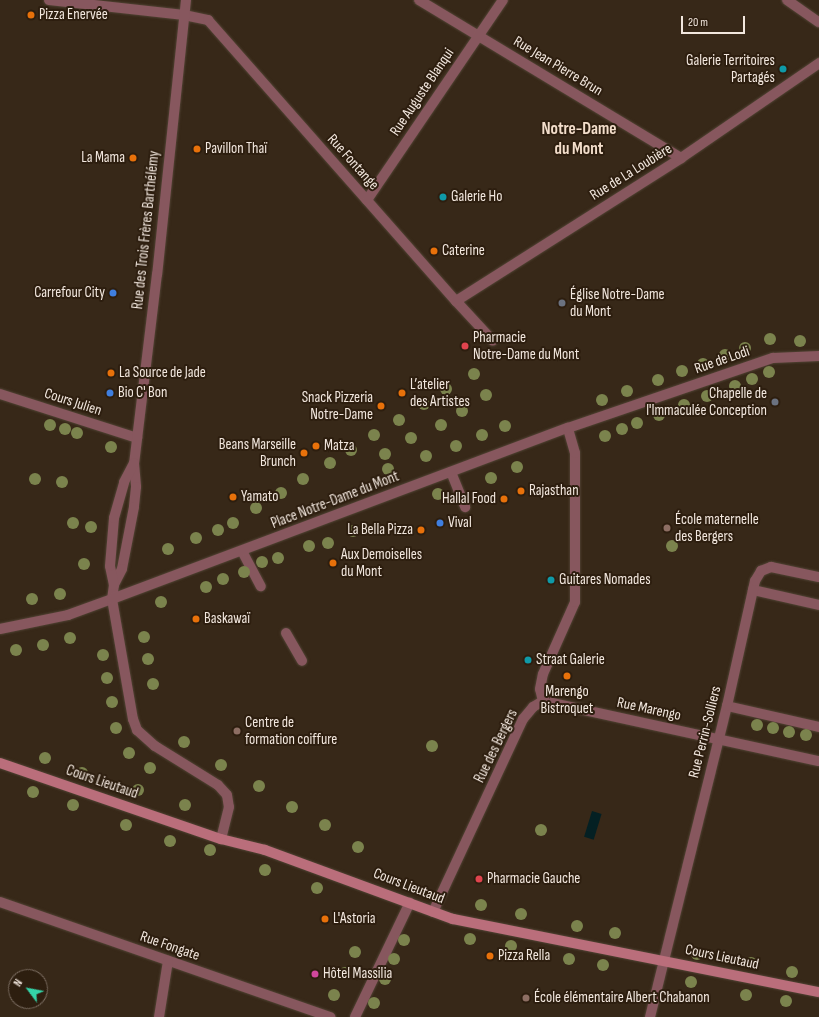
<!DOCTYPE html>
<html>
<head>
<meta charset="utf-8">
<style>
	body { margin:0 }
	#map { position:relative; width:819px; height:1017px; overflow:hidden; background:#372818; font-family:"Sofia Sans Condensed",sans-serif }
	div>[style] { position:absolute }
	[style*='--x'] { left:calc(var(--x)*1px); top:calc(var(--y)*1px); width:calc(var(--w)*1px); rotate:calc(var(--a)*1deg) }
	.water>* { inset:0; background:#042023; transform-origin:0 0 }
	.roads { filter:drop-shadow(0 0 1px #514334) drop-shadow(0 0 1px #514334) }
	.service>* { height:10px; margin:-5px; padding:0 5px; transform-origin:5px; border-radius:5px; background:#87575e }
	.pedestrian>* { height:10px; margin:-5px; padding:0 5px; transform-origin:5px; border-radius:5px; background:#87575e }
	.minor>* { height:10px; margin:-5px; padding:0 5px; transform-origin:5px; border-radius:5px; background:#87575e }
	.tertiary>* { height:10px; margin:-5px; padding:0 5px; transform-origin:5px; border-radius:5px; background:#87575e }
	.secondary>* { height:10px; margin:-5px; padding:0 5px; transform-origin:5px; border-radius:5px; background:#ba6e7b }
	.trees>* { width:12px; height:12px; margin:-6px; border-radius:50%; background:#7b834d }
	.dots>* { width:11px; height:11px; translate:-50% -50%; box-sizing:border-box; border:2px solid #2d1e0f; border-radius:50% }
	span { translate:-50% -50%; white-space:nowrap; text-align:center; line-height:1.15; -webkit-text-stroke:4px #2d1e0f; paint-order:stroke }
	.poi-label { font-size:15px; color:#f2e7de }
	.left { translate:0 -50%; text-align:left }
	.right { translate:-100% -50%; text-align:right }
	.street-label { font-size:15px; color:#f2e7de }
	.quarter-label { font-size:17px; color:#f3decb; font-weight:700 }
	.north { position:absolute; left:8px; top:969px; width:40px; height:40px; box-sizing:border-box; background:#2d1e0f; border:1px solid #7c6e62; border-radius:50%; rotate:302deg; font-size:11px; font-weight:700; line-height:16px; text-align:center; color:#f2e7de }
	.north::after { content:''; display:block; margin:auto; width:14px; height:18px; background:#34d4a8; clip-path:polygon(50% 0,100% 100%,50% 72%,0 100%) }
	.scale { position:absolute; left:681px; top:16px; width:64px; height:18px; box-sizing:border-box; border:2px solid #f2e7de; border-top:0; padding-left:5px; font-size:12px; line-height:14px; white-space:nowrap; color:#f2e7de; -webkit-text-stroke:3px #2d1e0f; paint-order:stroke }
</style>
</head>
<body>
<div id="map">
	<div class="water">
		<div style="left:592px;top:811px;width:10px;height:27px;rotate:17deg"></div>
	</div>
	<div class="roads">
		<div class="service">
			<div style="--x:451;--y:472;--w:38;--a:68"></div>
			<div style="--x:242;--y:551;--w:40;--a:62"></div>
			<div style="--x:753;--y:590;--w:68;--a:12.8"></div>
			<div style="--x:286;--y:633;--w:32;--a:60"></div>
			<div style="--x:727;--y:706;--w:94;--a:12.9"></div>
		</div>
		<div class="pedestrian">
			<div style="--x:49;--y:0;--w:136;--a:6.3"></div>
			<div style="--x:456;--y:301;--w:54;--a:47.2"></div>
			<div style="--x:0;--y:394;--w:144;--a:17.8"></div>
		</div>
		<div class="minor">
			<div style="--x:419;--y:0;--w:306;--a:31.1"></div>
			<div style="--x:787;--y:0;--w:39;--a:35"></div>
			<div style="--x:184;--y:15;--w:25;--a:12"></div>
			<div style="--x:208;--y:20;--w:375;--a:48.6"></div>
			<div style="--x:456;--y:301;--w:267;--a:-32.4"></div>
			<div style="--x:681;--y:158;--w:168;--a:-34.5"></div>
			<div style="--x:367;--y:200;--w:242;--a:-55.8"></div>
			<div style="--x:0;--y:629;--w:69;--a:-11.6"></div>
			<div style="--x:68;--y:615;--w:47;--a:-20"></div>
			<div style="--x:543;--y:701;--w:282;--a:12.3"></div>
			<div style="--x:543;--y:701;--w:12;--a:-104"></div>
			<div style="--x:540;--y:689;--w:15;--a:-79"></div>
			<div style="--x:543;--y:674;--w:79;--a:-66"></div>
			<div style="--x:575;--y:602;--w:149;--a:-90"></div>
			<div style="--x:575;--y:453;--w:26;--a:-106"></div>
			<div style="--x:0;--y:902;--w:350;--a:19.2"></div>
			<div style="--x:433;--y:912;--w:213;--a:-65"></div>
			<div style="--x:523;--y:719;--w:16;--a:-50"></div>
			<div style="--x:533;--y:707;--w:12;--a:-31"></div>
			<div style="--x:159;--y:1017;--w:57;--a:-80.9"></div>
			<div style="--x:650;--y:1017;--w:320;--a:-76.1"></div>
			<div style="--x:727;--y:706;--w:128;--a:-77.4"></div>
			<div style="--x:755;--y:581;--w:12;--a:-59"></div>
			<div style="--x:761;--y:571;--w:11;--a:-22"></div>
			<div style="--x:771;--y:567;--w:49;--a:11.8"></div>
		</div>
		<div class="tertiary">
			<div style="--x:186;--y:0;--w:276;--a:96"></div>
			<div style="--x:157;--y:274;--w:190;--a:96.9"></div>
			<div style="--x:134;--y:463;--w:24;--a:85"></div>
			<div style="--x:136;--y:487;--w:20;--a:96"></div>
			<div style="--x:134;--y:507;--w:63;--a:101"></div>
			<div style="--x:122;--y:569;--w:18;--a:117"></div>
			<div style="--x:114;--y:585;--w:14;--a:98"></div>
			<div style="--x:112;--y:599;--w:122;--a:80.1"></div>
			<div style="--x:133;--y:719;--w:12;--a:70"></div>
			<div style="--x:137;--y:730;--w:24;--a:42"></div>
			<div style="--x:155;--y:746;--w:74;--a:31.8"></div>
			<div style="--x:218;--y:785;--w:13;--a:48"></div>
			<div style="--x:227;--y:795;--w:12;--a:81"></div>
			<div style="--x:229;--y:807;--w:33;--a:104"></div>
			<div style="--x:114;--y:585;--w:19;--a:-102"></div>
			<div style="--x:110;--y:566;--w:48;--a:-85.2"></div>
			<div style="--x:114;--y:518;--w:37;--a:-74"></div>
			<div style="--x:124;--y:482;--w:21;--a:-62"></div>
			<div style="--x:112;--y:599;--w:487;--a:-20.6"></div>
			<div style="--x:568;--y:428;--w:217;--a:-18.9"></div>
			<div style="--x:773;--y:358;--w:46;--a:-2.5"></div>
			<div style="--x:355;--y:1017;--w:127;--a:-64.4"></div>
		</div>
		<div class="secondary">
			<div style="--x:0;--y:763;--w:234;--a:19"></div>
			<div style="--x:221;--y:839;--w:45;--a:14"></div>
			<div style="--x:265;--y:850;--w:200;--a:20.2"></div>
			<div style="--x:453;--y:919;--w:373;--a:11.3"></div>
		</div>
	</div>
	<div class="trees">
		<div style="left:770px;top:339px"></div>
		<div style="left:800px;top:341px"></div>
		<div style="left:745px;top:348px"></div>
		<div style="left:725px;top:355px"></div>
		<div style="left:703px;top:364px"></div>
		<div style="left:682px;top:371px"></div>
		<div style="left:769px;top:372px"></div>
		<div style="left:474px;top:374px"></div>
		<div style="left:752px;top:379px"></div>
		<div style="left:658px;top:380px"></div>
		<div style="left:735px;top:386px"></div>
		<div style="left:446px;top:389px"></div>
		<div style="left:627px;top:391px"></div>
		<div style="left:486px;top:395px"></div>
		<div style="left:707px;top:396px"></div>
		<div style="left:602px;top:400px"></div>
		<div style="left:424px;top:404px"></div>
		<div style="left:684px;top:405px"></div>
		<div style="left:462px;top:411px"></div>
		<div style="left:659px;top:415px"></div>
		<div style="left:399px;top:420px"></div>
		<div style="left:637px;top:423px"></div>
		<div style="left:50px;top:425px"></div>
		<div style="left:441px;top:425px"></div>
		<div style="left:505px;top:426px"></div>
		<div style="left:65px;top:429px"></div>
		<div style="left:622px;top:429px"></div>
		<div style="left:77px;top:433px"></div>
		<div style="left:374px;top:435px"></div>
		<div style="left:482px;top:435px"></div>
		<div style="left:605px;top:436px"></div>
		<div style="left:411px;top:438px"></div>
		<div style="left:456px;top:446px"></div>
		<div style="left:111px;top:447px"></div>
		<div style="left:351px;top:450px"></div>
		<div style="left:385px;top:454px"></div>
		<div style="left:426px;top:456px"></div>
		<div style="left:330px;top:463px"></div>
		<div style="left:517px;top:467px"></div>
		<div style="left:388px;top:469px"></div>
		<div style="left:491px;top:478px"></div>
		<div style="left:35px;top:479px"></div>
		<div style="left:303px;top:479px"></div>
		<div style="left:62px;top:482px"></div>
		<div style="left:281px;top:493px"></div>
		<div style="left:438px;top:494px"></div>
		<div style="left:256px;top:508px"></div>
		<div style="left:73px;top:523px"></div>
		<div style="left:233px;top:523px"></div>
		<div style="left:91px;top:527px"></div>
		<div style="left:218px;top:530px"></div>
		<div style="left:353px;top:531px"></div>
		<div style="left:196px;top:538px"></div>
		<div style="left:328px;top:543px"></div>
		<div style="left:309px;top:546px"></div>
		<div style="left:672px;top:546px"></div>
		<div style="left:168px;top:549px"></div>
		<div style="left:278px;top:558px"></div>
		<div style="left:262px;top:562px"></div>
		<div style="left:84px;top:564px"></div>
		<div style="left:244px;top:572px"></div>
		<div style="left:223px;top:579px"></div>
		<div style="left:206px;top:587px"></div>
		<div style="left:60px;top:594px"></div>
		<div style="left:32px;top:599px"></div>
		<div style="left:161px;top:602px"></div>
		<div style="left:144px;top:637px"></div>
		<div style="left:70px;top:638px"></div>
		<div style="left:43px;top:645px"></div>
		<div style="left:16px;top:650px"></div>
		<div style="left:103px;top:655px"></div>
		<div style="left:148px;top:659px"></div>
		<div style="left:107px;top:678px"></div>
		<div style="left:153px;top:684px"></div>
		<div style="left:112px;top:702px"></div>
		<div style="left:757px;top:725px"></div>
		<div style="left:116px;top:728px"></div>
		<div style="left:773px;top:728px"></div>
		<div style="left:789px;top:732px"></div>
		<div style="left:806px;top:735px"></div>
		<div style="left:184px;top:742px"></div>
		<div style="left:432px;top:746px"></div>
		<div style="left:129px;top:753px"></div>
		<div style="left:45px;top:758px"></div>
		<div style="left:221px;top:765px"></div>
		<div style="left:150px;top:768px"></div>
		<div style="left:82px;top:773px"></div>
		<div style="left:259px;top:786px"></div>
		<div style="left:138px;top:790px"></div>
		<div style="left:33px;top:792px"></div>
		<div style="left:73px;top:805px"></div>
		<div style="left:185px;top:805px"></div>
		<div style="left:292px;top:807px"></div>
		<div style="left:126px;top:825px"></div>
		<div style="left:325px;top:825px"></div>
		<div style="left:541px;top:830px"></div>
		<div style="left:170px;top:841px"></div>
		<div style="left:358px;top:847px"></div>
		<div style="left:210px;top:850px"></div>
		<div style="left:265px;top:870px"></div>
		<div style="left:317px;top:888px"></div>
		<div style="left:481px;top:905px"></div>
		<div style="left:521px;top:914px"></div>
		<div style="left:577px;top:926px"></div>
		<div style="left:615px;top:933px"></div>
		<div style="left:470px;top:939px"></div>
		<div style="left:404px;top:940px"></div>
		<div style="left:511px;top:946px"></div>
		<div style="left:355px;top:952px"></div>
		<div style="left:697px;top:954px"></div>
		<div style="left:394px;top:959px"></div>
		<div style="left:569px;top:959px"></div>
		<div style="left:751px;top:963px"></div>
		<div style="left:603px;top:965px"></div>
		<div style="left:792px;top:972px"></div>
		<div style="left:345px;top:973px"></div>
		<div style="left:385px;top:979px"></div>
		<div style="left:691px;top:982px"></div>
		<div style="left:334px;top:995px"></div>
		<div style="left:746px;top:995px"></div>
		<div style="left:786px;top:1001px"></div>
		<div style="left:374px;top:1003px"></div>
	</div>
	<div class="dots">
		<div style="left:31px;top:15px;background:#e8710a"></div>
		<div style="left:783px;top:69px;background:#0f9aa8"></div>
		<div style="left:197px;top:149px;background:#e8710a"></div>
		<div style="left:133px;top:158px;background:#e8710a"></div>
		<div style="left:443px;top:197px;background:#0f9aa8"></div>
		<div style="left:434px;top:251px;background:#e8710a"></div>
		<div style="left:113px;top:293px;background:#3f7fe0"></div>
		<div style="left:562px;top:303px;background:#6b7280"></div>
		<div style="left:465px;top:346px;background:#e0444e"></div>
		<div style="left:111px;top:373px;background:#e8710a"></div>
		<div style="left:110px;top:393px;background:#3f7fe0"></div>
		<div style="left:402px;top:393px;background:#e8710a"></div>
		<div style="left:775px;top:402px;background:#6b7280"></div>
		<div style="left:381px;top:406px;background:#e8710a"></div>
		<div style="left:316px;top:446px;background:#e8710a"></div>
		<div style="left:304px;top:453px;background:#e8710a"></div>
		<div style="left:521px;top:491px;background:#e8710a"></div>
		<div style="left:233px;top:497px;background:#e8710a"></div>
		<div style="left:504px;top:499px;background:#e8710a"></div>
		<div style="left:440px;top:523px;background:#3f7fe0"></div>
		<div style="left:667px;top:528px;background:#8d6e63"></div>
		<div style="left:421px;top:530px;background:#e8710a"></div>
		<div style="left:333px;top:563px;background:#e8710a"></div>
		<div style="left:551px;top:580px;background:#0f9aa8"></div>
		<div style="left:196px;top:619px;background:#e8710a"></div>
		<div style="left:528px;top:660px;background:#0f9aa8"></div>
		<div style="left:567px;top:676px;background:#e8710a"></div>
		<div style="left:237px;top:731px;background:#8d6e63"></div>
		<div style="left:479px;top:879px;background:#e0444e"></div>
		<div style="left:325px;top:919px;background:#e8710a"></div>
		<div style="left:490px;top:956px;background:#e8710a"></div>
		<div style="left:315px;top:974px;background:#d1479c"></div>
		<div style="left:526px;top:998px;background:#8d6e63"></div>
	</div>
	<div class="poi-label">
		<span class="left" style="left:39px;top:15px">Pizza Enervée</span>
		<span class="right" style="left:775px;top:69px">Galerie Territoires<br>Partagés</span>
		<span class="left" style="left:205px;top:149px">Pavillon Thaï</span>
		<span class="right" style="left:125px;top:158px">La Mama</span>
		<span class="left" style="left:451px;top:197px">Galerie Ho</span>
		<span class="left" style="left:442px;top:251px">Caterine</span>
		<span class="right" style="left:105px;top:293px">Carrefour City</span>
		<span class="left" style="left:570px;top:303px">Église Notre-Dame<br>du Mont</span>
		<span class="left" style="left:473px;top:346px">Pharmacie<br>Notre-Dame du Mont</span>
		<span class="left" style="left:119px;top:373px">La Source de Jade</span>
		<span class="left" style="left:410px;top:393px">L’atelier<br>des Artistes</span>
		<span class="left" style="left:118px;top:393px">Bio C' Bon</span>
		<span class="right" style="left:767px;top:402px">Chapelle de<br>l'Immaculée Conception</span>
		<span class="right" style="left:373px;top:406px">Snack Pizzeria<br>Notre-Dame</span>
		<span class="right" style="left:296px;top:453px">Beans Marseille<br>Brunch</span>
		<span class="left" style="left:324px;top:446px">Matza</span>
		<span class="left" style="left:529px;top:491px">Rajasthan</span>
		<span class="left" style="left:241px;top:497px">Yamato</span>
		<span class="right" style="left:496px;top:499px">Hallal Food</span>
		<span class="left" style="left:675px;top:528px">École maternelle<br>des Bergers</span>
		<span class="left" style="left:448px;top:523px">Vival</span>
		<span class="right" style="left:413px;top:530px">La Bella Pizza</span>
		<span class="left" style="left:341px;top:563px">Aux Demoiselles<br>du Mont</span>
		<span class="left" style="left:559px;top:580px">Guitares Nomades</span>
		<span class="left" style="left:204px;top:619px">Baskawaï</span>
		<span class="left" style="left:536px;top:660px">Straat Galerie</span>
		<span style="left:567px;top:700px">Marengo<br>Bistroquet</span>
		<span class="left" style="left:245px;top:731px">Centre de<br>formation coiffure</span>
		<span class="left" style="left:487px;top:879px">Pharmacie Gauche</span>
		<span class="left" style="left:333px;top:919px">L'Astoria</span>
		<span class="left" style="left:498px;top:956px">Pizza Rella</span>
		<span class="left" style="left:323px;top:974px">Hôtel Massilia</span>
		<span class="left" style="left:534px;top:998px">École élémentaire Albert Chabanon</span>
	</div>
	<div class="street-label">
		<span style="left:558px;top:66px;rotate:31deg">Rue Jean Pierre Brun</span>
		<span style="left:422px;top:92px;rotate:-56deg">Rue Auguste Blanqui</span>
		<span style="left:353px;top:162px;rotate:48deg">Rue Fontange</span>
		<span style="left:631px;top:172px;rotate:-32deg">Rue de La Loubière</span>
		<span style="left:146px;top:230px;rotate:-84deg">Rue des Trois Frères Barthélémy</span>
		<span style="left:722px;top:360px;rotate:-19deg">Rue de Lodi</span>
		<span style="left:73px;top:402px;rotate:18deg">Cours Julien</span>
		<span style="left:335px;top:500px;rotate:-21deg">Place Notre-Dame du Mont</span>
		<span style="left:649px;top:709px;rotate:12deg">Rue Marengo</span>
		<span style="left:705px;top:732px;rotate:-76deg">Rue Perrin-Solliers</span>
		<span style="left:496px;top:746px;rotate:-64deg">Rue des Bergers</span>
		<span style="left:102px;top:782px;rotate:19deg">Cours Lieutaud</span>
		<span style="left:409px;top:886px;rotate:21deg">Cours Lieutaud</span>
		<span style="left:170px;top:946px;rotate:19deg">Rue Fongate</span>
		<span style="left:722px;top:957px;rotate:12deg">Cours Lieutaud</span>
	</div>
	<div class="quarter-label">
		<span style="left:579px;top:140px">Notre-Dame<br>du Mont</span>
	</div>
	<div class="north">N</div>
	<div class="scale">20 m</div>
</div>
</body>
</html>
